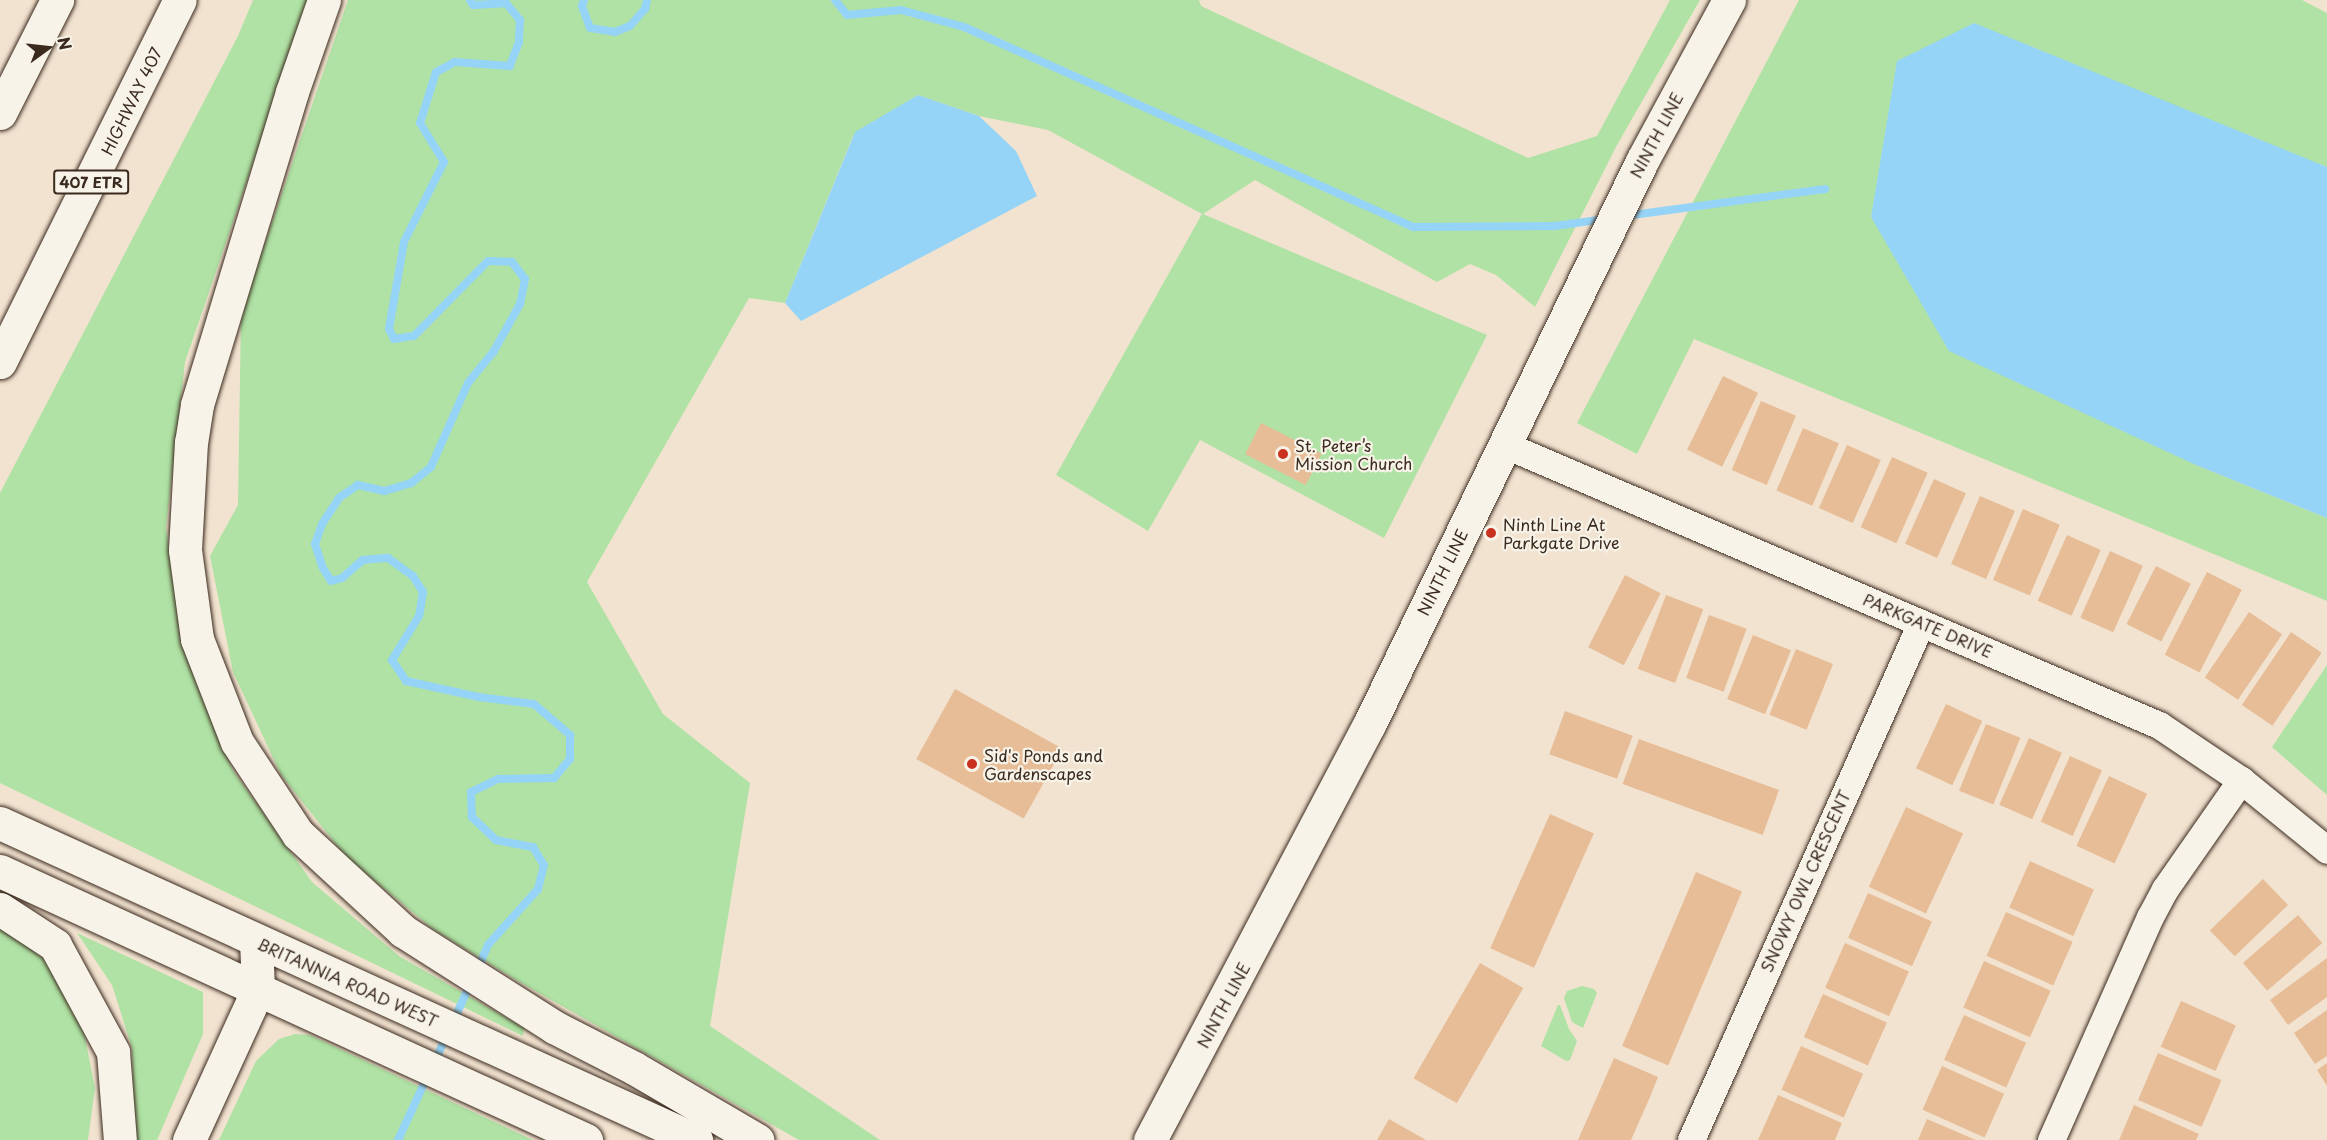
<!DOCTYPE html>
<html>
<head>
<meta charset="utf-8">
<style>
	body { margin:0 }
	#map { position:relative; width:2327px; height:1140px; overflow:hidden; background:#f2e3d0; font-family:"Playpen Sans",sans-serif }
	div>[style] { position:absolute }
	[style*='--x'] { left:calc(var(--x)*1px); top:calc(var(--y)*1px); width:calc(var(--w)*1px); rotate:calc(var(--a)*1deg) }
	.green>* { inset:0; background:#afe2a4 }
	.water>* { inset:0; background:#95d4f6 }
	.stream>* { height:8px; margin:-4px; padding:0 4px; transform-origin:4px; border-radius:4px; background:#95d4f6 }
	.building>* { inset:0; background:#e7bd97; transform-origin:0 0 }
	.roads { filter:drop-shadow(0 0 2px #3b2a1e) drop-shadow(0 0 2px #3b2a1e) }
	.minor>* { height:27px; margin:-13.5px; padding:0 13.5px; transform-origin:13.5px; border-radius:13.5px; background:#f7f3e8 }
	.major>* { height:33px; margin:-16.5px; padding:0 16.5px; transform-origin:16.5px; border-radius:16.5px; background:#f7f3e8 }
	.highway>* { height:33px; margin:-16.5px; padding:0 16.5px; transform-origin:16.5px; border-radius:16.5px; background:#f7f3e8 }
	.dots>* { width:16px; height:16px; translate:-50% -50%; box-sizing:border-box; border:3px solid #f7f3e8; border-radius:50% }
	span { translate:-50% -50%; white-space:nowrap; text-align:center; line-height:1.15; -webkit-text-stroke:4.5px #f7f3e8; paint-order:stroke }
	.shield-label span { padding:2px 4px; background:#f7f3e8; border:2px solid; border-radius:4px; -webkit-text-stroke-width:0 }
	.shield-label { font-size:15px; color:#3b2a1e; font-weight:700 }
	.street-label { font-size:16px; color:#3b2a1e }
	.poi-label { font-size:16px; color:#3b2a1e }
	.left { translate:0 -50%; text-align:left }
	.north { position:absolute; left:18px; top:18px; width:60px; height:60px; -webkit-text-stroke:4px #f7f3e8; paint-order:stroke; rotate:75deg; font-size:16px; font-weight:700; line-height:24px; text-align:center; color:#3b2a1e }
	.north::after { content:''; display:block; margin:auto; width:21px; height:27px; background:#3b2a1e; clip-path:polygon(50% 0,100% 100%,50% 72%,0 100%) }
</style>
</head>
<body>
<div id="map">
	<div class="green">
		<div style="clip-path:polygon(253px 0,309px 0,185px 362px,166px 527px,181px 639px,232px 769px,312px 882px,399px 956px,524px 1028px,523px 1036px,0 783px,0 493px,238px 36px)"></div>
		<div style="clip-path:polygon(348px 0,1199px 0,1201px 6px,1528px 158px,1597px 136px,1670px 0,1700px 0,1617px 145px,1535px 307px,1496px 275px,1470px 264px,1437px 282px,1255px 180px,1203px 214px,1487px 335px,1384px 538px,1200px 440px,1148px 531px,1056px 475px,1202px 214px,1048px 130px,979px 116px,918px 95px,853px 136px,785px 303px,749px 298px,587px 582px,663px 714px,750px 783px,710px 1026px,880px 1140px,799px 1140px,516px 980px,433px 929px,347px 858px,281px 775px,233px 672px,210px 556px,238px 505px,241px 313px)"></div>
		<div style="clip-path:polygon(1799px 0,2302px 0,2327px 13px,2327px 167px,2320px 164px,2196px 465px,2327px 518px,2327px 601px,1694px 339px,1637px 454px,1577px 423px)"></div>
		<div style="clip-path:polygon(2327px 665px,2327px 795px,2272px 747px)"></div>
		<div style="clip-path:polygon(0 922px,47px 962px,81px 1018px,95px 1088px,88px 1140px,0 1140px)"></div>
		<div style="clip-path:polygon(77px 933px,203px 992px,203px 1034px,157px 1140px,129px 1140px,134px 1116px,132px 1048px,112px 985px)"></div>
		<div style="clip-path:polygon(1582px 986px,1594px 989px,1597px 993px,1583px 1028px,1572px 1022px,1564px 998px,1567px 991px)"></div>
		<div style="clip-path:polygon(1558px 1005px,1560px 1005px,1569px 1029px,1577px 1041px,1570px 1060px,1566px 1061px,1541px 1046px)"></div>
		<div style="clip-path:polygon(295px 1034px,310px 1035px,533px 1140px,219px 1140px,256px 1061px,279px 1039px)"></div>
	</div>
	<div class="water">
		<div style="clip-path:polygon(1974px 23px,2327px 167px,2327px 518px,2196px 465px,1949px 351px,1871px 217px,1897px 61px)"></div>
		<div style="clip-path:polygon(918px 95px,979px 116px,1016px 151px,1037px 196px,801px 321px,785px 303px,855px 132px)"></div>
	</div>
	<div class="stream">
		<div style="--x:470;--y:0;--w:6;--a:59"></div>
		<div style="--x:473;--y:5;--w:33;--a:-3"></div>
		<div style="--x:506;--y:3;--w:22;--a:51"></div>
		<div style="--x:520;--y:20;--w:22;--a:93"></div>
		<div style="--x:519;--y:42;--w:26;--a:111"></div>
		<div style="--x:510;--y:66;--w:55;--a:-175.8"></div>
		<div style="--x:455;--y:62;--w:21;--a:152"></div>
		<div style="--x:436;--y:72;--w:53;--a:107.4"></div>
		<div style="--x:420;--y:123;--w:46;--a:58.4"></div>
		<div style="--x:444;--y:162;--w:89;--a:116.6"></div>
		<div style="--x:404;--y:242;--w:88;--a:99.8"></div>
		<div style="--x:389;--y:329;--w:11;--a:63"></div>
		<div style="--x:394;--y:339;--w:20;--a:-9"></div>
		<div style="--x:414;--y:336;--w:105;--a:-45.4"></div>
		<div style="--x:488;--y:261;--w:24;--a:2"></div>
		<div style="--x:512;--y:262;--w:21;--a:53"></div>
		<div style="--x:525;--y:279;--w:25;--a:101"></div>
		<div style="--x:520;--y:304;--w:54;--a:119"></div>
		<div style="--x:494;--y:351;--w:41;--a:129.1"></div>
		<div style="--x:468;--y:383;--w:92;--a:113.8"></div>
		<div style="--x:431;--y:467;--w:26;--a:141"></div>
		<div style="--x:411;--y:483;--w:28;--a:163"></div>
		<div style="--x:384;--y:491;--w:27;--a:-167"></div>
		<div style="--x:358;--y:485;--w:23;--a:146"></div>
		<div style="--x:339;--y:498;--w:31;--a:123"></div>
		<div style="--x:322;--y:524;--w:21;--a:109"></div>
		<div style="--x:315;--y:544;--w:25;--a:72"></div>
		<div style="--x:323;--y:568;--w:15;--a:58"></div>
		<div style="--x:331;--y:581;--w:11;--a:-15"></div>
		<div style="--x:342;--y:578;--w:28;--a:-41"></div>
		<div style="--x:363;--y:560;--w:25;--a:-5"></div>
		<div style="--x:388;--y:558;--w:31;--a:36"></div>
		<div style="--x:413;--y:576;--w:19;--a:58"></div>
		<div style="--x:423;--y:592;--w:24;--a:99"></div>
		<div style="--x:419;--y:616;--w:52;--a:121.5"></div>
		<div style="--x:392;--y:660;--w:25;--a:56"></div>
		<div style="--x:406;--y:681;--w:75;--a:12.4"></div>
		<div style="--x:479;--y:697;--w:55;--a:7.3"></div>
		<div style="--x:534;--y:704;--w:48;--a:40.7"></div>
		<div style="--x:570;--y:735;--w:24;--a:90"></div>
		<div style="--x:570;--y:759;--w:25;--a:130"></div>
		<div style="--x:554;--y:778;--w:56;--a:179"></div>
		<div style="--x:498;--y:779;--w:30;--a:154"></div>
		<div style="--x:471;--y:792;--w:25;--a:88"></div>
		<div style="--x:472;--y:817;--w:33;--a:44"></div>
		<div style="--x:496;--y:840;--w:38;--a:11"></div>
		<div style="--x:533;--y:847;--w:21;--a:59"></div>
		<div style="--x:544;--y:865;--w:25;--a:104"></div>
		<div style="--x:538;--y:889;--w:75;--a:131.8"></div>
		<div style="--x:488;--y:945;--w:25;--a:113"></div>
		<div style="--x:584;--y:0;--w:6;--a:108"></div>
		<div style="--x:582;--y:6;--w:23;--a:70"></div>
		<div style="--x:590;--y:28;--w:25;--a:9"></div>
		<div style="--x:615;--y:32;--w:16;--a:-22"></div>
		<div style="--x:630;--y:26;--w:23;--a:-49"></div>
		<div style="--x:645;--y:9;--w:9;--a:-77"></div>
		<div style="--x:835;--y:0;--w:19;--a:51"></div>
		<div style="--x:847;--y:15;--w:54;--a:-5.3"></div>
		<div style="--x:901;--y:10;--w:65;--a:15.1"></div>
		<div style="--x:964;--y:27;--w:492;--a:24"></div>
		<div style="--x:1413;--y:227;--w:142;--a:-0.4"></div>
		<div style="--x:1555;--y:226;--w:49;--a:-8.1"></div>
		<div style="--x:1625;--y:216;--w:202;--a:-7.7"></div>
		<div style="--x:454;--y:1020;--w:42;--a:-65.9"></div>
		<div style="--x:435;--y:1061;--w:30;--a:-66"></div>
		<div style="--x:398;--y:1140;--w:72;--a:-65.2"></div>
	</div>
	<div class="building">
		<div style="left:1723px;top:376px;width:39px;height:82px;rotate:26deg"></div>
		<div style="left:1761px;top:401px;width:38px;height:75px;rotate:23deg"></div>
		<div style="left:1261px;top:423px;width:68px;height:35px;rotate:27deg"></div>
		<div style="left:1803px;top:428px;width:39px;height:68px;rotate:23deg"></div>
		<div style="left:1847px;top:445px;width:37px;height:69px;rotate:24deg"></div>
		<div style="left:1892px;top:457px;width:39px;height:77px;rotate:24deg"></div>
		<div style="left:1934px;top:479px;width:35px;height:71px;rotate:24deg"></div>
		<div style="left:1980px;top:496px;width:38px;height:74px;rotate:23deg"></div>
		<div style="left:2023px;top:509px;width:40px;height:77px;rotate:23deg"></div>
		<div style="left:2067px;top:535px;width:37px;height:72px;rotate:24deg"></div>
		<div style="left:2110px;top:551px;width:36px;height:73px;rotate:24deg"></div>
		<div style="left:2156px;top:566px;width:39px;height:65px;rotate:27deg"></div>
		<div style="left:2207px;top:572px;width:39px;height:93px;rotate:27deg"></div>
		<div style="left:1625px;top:575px;width:40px;height:81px;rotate:27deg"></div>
		<div style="left:1666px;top:595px;width:40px;height:79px;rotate:21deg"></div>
		<div style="left:2249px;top:612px;width:40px;height:79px;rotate:34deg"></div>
		<div style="left:1709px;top:615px;width:40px;height:67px;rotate:20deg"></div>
		<div style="left:2291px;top:632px;width:37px;height:88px;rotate:34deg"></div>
		<div style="left:1753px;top:635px;width:41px;height:69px;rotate:22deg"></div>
		<div style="left:1796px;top:649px;width:40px;height:71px;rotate:22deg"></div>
		<div style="left:955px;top:689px;width:123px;height:80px;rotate:29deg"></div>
		<div style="left:1946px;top:704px;width:40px;height:71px;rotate:25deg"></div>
		<div style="left:1565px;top:711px;width:72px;height:46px;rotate:20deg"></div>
		<div style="left:1986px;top:724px;width:37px;height:72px;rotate:22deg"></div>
		<div style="left:2029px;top:738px;width:36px;height:73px;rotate:24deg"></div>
		<div style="left:1639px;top:739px;width:149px;height:48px;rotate:20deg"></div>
		<div style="left:2070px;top:756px;width:35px;height:72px;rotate:24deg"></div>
		<div style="left:2109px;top:776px;width:42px;height:77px;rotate:25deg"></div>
		<div style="left:1906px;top:807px;width:63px;height:88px;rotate:25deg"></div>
		<div style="left:1550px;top:814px;width:48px;height:147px;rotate:24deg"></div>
		<div style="left:2030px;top:861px;width:70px;height:51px;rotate:24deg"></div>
		<div style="left:1696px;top:872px;width:50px;height:189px;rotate:23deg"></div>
		<div style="left:2263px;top:879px;width:36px;height:74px;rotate:46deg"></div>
		<div style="left:1868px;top:893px;width:70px;height:49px;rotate:24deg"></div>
		<div style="left:2006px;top:912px;width:73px;height:48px;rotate:24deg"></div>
		<div style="left:2298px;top:915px;width:37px;height:73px;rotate:49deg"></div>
		<div style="left:1845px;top:943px;width:70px;height:49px;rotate:24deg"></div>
		<div style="clip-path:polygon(2327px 958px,2327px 997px,2288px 1025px,2270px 1000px)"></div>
		<div style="left:1984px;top:961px;width:73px;height:51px;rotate:24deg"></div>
		<div style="left:1480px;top:963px;width:50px;height:133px;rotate:30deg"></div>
		<div style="left:1823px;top:994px;width:70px;height:47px;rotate:24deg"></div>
		<div style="left:2181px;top:1001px;width:60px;height:50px;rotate:24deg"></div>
		<div style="clip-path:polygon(2327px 1010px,2327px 1056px,2315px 1064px,2294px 1033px)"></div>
		<div style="left:1964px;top:1015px;width:68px;height:49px;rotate:24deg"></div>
		<div style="left:1801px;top:1046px;width:68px;height:48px;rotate:24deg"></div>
		<div style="left:2158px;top:1053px;width:69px;height:51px;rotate:23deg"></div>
		<div style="clip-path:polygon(1614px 1058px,1658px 1077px,1650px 1097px,1631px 1140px,1578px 1140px)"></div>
		<div style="clip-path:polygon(2327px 1063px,2327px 1086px,2317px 1070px)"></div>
		<div style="left:1942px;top:1066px;width:68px;height:48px;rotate:24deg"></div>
		<div style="clip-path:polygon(1778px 1095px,1842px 1123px,1835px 1140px,1758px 1140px)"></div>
		<div style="clip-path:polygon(2134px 1105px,2199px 1134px,2196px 1140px,2119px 1140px)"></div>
		<div style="clip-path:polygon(1389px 1119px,1426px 1140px,1377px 1140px)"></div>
		<div style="clip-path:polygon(1927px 1119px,1976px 1140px,1918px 1140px)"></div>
	</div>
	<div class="roads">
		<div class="minor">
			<div style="--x:1503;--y:444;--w:714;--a:23.19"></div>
			<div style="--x:2159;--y:725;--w:99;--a:33.9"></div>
			<div style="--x:2241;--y:780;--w:111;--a:39.1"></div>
			<div style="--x:1691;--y:1140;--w:566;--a:-66.02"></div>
			<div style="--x:2051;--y:1140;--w:244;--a:-66.1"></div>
			<div style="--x:2150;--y:917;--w:32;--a:-62"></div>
			<div style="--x:2165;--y:889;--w:133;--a:-55.1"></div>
		</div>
		<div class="major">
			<div style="--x:0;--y:823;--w:765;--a:24.49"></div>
			<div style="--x:0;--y:871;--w:645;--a:24.66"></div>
			<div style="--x:1150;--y:1140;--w:469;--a:-62.2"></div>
			<div style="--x:1369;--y:725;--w:627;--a:-64.17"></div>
			<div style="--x:1642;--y:161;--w:183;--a:-61.6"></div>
		</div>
		<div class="highway">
			<div style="--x:324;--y:0;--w:97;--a:109.2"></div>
			<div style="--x:292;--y:92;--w:327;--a:106.9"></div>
			<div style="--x:197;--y:405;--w:37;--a:99"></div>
			<div style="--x:191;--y:442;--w:108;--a:93.2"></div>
			<div style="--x:185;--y:550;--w:90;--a:82.3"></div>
			<div style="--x:197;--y:639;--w:110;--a:68.8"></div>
			<div style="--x:237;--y:742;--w:110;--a:56.5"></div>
			<div style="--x:298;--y:834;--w:143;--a:42.7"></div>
			<div style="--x:403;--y:931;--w:179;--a:32.4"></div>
			<div style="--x:554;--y:1027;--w:90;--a:27.1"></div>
			<div style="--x:634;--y:1068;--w:143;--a:30.3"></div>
			<div style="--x:0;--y:113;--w:127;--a:-63.2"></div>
			<div style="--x:0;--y:362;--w:404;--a:-63.6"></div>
			<div style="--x:0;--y:909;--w:66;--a:33.2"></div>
			<div style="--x:55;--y:945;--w:122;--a:61.5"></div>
			<div style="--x:113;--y:1052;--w:88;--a:85.5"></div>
			<div style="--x:189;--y:1140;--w:166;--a:-65.4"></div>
			<div style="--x:258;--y:989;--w:49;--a:-92.3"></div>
		</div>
	</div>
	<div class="dots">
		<div style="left:1283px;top:454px;background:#c8321e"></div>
		<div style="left:1491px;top:533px;background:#c8321e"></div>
		<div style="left:972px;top:764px;background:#c8321e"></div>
	</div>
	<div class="shield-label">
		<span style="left:91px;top:182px">407 ETR</span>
	</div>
	<div class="street-label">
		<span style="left:131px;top:101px;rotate:-64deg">HIGHWAY 407</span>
		<span style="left:1656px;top:135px;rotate:-62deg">NINTH LINE</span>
		<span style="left:1442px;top:572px;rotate:-64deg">NINTH LINE</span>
		<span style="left:1928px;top:625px;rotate:23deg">PARKGATE DRIVE</span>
		<span style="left:1805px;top:881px;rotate:-66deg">SNOWY OWL CRESCENT</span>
		<span style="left:348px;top:982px;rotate:24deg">BRITANNIA ROAD WEST</span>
		<span style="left:1223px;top:1005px;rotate:-62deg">NINTH LINE</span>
	</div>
	<div class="poi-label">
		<span class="left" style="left:1295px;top:454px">St. Peter’s<br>Mission Church</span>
		<span class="left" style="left:1503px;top:533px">Ninth Line At<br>Parkgate Drive</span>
		<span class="left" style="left:984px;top:764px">Sid's Ponds and<br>Gardenscapes</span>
	</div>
	<div class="north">N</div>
</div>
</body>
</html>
